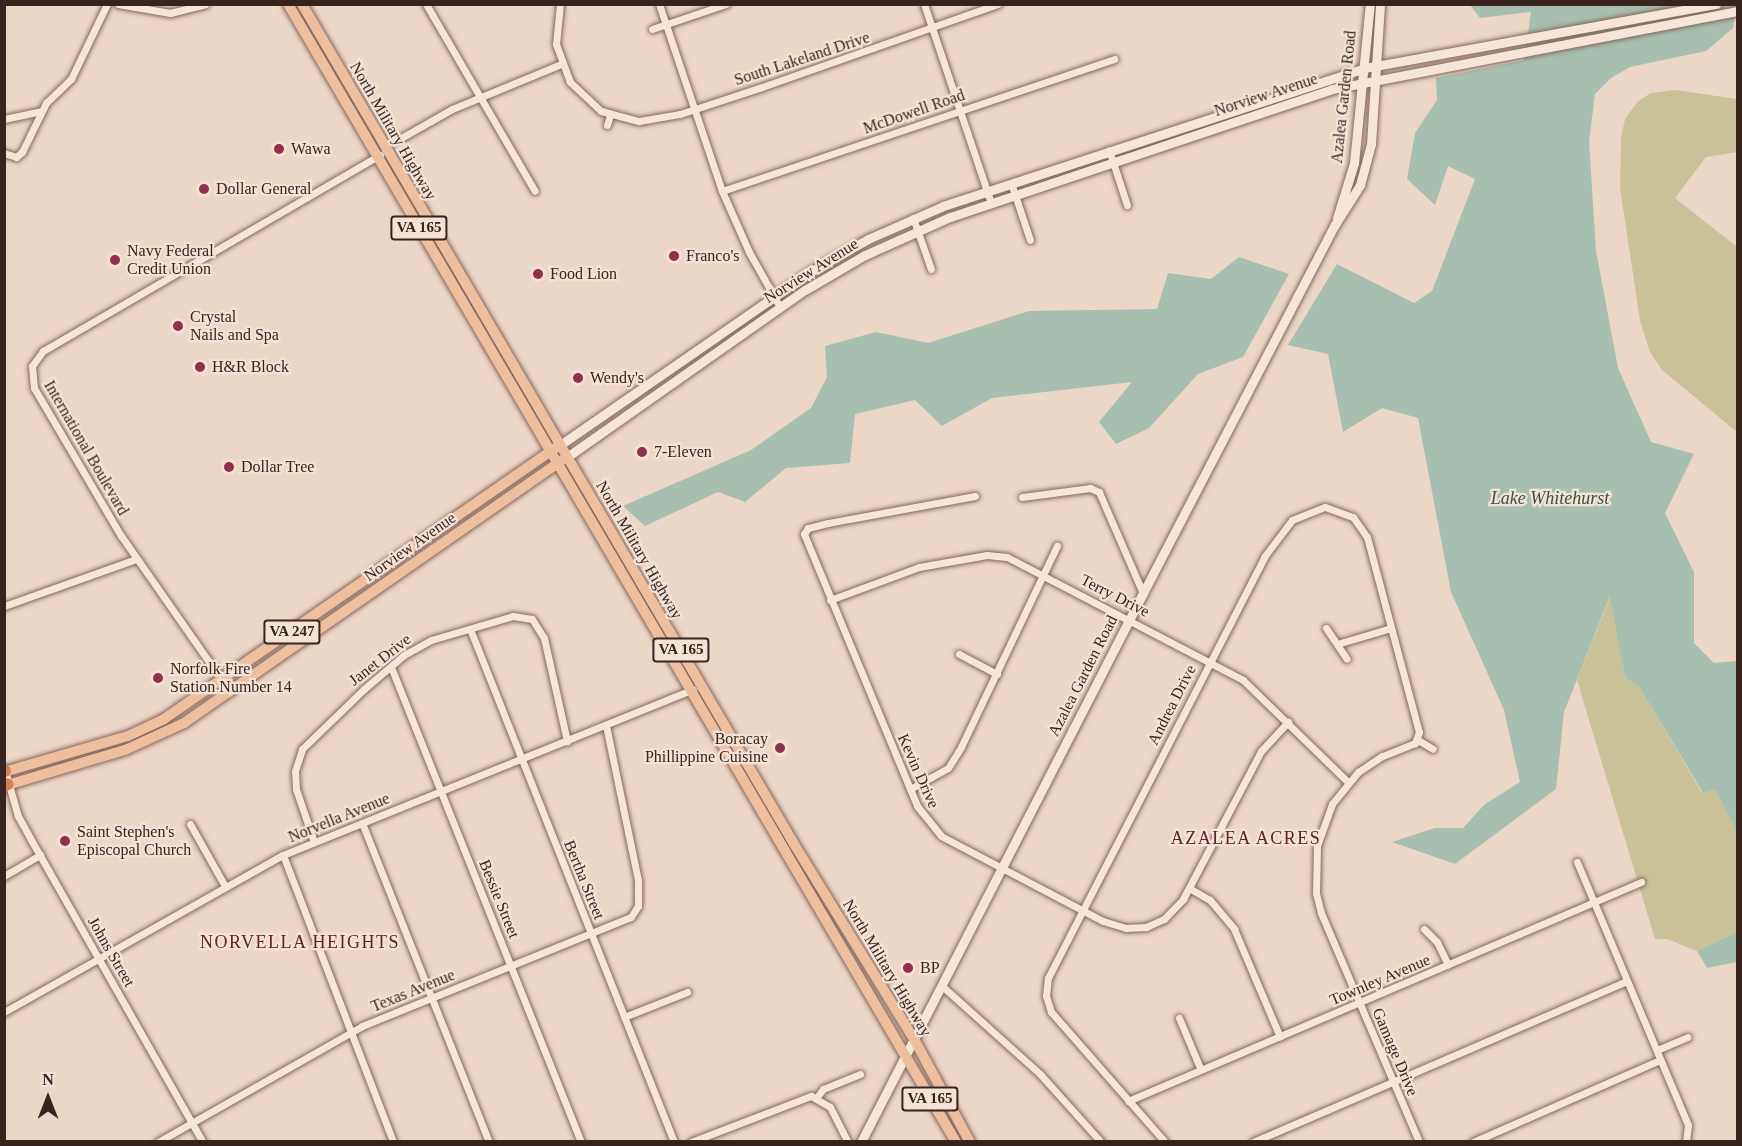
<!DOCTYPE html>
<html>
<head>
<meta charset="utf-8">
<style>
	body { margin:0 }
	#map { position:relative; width:1742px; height:1146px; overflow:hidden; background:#ecd6c5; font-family:Georgia,serif }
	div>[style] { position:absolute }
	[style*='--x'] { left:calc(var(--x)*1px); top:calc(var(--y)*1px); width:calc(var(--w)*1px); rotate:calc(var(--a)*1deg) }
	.green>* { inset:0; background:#c9c299 }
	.water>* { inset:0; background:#a6bfb1 }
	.roads { filter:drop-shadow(0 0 2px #86675c) drop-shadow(0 0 2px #86675c) }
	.street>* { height:7px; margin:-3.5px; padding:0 3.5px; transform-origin:3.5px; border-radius:3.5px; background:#f7e5d8 }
	.secondary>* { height:9px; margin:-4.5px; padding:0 4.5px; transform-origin:4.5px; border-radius:4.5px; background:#f7e5d8 }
	.primary>* { height:10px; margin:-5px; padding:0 5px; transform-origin:5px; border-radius:5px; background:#edbf9f }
	.highway>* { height:12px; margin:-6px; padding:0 6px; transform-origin:6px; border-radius:6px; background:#d77e5a }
	.dots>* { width:16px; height:16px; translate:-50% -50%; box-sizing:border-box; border:3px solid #f4e2d4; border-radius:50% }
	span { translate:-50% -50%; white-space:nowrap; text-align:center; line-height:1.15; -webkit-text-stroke:4.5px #f4e2d4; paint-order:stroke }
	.shield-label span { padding:2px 4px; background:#f4e2d4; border:2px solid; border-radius:4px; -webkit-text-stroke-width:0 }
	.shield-label { font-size:15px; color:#37241f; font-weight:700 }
	.street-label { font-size:16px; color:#37241f }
	.poi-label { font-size:16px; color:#37241f }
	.left { translate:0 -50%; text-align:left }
	.right { translate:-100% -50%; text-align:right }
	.water-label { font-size:18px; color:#2f5649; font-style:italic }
	.neighbourhood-label { font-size:18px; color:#612125; letter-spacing:1.5px }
	.frame { position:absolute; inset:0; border:6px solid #37241f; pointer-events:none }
	.north { position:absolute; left:18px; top:1068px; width:60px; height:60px; -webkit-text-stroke:4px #f4e2d4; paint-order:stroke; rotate:0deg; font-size:16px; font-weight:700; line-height:24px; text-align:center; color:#37241f }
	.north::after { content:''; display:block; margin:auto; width:21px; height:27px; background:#37241f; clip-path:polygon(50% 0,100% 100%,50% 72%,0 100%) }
</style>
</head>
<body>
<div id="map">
	<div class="green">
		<div style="clip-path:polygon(1675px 90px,1737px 99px,1737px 152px,1706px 157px,1675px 198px,1737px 247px,1737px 432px,1662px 370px,1650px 352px,1640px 321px,1620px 188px,1621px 138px,1625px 119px,1638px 101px,1651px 93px)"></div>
		<div style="clip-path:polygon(1611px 595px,1625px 677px,1640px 688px,1702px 793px,1715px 788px,1737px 831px,1737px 932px,1697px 951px,1667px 939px,1655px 939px,1577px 680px)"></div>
	</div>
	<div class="water">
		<div style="clip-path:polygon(1470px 5px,1737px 5px,1733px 28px,1706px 51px,1630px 67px,1611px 78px,1595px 94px,1589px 141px,1596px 251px,1618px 368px,1651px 442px,1694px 454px,1665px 513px,1694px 572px,1694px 643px,1714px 663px,1737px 661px,1737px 831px,1715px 789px,1703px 793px,1640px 688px,1625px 677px,1610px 596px,1564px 712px,1556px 789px,1455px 864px,1392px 842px,1435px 828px,1463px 828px,1484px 805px,1520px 782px,1504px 710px,1451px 592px,1418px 418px,1382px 408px,1343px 432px,1328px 354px,1288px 345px,1337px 264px,1414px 303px,1432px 291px,1475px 179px,1448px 166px,1435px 205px,1407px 179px,1415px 133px,1437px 100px,1436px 78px,1524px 60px,1531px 12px,1480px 18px)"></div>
		<div style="clip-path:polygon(1239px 257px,1289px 274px,1243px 357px,1198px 374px,1149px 428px,1116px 444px,1099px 422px,1132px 382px,992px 398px,942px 426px,915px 400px,855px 414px,850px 463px,786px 468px,745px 502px,718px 492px,645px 526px,623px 506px,751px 450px,811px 408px,827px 377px,825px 346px,876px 332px,928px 343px,1029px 311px,1157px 309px,1168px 273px,1211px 279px)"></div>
		<div style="clip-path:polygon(1737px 932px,1737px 962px,1707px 968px,1697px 951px)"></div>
	</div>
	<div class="roads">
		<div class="street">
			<div style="--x:118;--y:4;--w:53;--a:9.8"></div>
			<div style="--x:170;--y:13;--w:36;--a:-14"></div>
			<div style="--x:426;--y:4;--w:216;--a:59.8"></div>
			<div style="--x:560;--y:4;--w:40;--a:95.7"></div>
			<div style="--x:556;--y:44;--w:40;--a:69.8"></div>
			<div style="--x:570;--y:82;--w:42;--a:43.1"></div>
			<div style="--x:601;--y:111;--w:39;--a:15"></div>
			<div style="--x:639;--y:121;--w:42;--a:-9.7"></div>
			<div style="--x:680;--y:114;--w:86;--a:-18.2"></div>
			<div style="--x:762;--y:87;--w:250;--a:-19.4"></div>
			<div style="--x:659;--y:4;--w:197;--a:71.4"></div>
			<div style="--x:722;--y:191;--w:67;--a:66.1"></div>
			<div style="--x:749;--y:252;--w:63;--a:60.6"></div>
			<div style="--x:924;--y:4;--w:210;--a:71.4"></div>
			<div style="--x:652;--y:29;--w:78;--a:-18.7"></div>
			<div style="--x:4;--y:119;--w:38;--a:-12"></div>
			<div style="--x:607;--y:125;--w:10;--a:-73"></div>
			<div style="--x:401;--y:138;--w:59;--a:-29.6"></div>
			<div style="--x:452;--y:109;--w:118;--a:-22.4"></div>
			<div style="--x:1109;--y:150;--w:58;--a:71.9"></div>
			<div style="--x:4;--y:153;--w:13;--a:18"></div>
			<div style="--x:16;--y:157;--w:8;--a:-40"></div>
			<div style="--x:22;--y:152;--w:55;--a:-63.9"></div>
			<div style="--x:46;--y:103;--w:35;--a:-44"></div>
			<div style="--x:71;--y:79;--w:83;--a:-64.4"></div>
			<div style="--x:1011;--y:183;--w:60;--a:71.6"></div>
			<div style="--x:722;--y:191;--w:414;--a:-18.6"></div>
			<div style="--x:913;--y:218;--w:54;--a:70.6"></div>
			<div style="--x:975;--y:496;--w:149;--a:169.6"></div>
			<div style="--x:828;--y:523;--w:21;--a:166"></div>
			<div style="--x:808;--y:528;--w:7;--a:124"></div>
			<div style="--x:804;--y:534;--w:295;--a:67.4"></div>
			<div style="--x:917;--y:806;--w:38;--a:51"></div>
			<div style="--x:941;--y:836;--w:183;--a:27.7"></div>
			<div style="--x:1103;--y:921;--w:24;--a:17"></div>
			<div style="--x:1126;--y:928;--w:20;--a:-3"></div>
			<div style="--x:1146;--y:927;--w:20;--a:-24"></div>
			<div style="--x:1164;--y:919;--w:28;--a:-46"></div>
			<div style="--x:1183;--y:899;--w:167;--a:-62.2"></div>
			<div style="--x:1261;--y:751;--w:40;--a:-47"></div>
			<div style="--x:1022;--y:497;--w:69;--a:-7.5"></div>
			<div style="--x:1090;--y:488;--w:10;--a:24"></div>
			<div style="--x:1099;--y:492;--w:110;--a:66.5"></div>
			<div style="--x:830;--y:600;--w:95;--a:-20.3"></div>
			<div style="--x:919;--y:567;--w:69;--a:-10"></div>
			<div style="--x:987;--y:555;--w:20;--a:6"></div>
			<div style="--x:1007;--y:557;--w:266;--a:27.5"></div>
			<div style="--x:1243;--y:680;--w:146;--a:44.2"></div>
			<div style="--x:4;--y:606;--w:140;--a:-19.6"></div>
			<div style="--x:1326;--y:628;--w:37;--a:56"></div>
			<div style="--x:470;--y:629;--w:552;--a:68.31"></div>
			<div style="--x:1337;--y:644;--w:56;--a:-16.5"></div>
			<div style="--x:959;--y:654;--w:43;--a:27.8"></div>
			<div style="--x:391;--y:667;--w:512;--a:68.2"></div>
			<div style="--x:230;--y:692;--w:190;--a:-124.9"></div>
			<div style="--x:121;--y:536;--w:172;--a:-120.4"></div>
			<div style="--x:34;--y:388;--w:22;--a:-95"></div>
			<div style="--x:32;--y:366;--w:19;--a:-54"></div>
			<div style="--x:43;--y:351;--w:390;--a:-30.2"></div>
			<div style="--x:1418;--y:740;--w:17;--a:31"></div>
			<div style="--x:5;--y:771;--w:47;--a:73.9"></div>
			<div style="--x:18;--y:816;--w:25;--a:61"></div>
			<div style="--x:30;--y:838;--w:350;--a:60.4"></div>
			<div style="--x:910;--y:789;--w:43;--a:-28.9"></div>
			<div style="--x:948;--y:768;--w:25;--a:-58"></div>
			<div style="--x:961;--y:747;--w:223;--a:-64.5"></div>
			<div style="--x:362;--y:823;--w:343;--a:68.3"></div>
			<div style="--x:190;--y:824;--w:71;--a:60.6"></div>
			<div style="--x:314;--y:842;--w:56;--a:-108.8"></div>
			<div style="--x:296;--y:789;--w:18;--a:-93"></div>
			<div style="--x:295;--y:771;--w:23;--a:-72"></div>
			<div style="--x:302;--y:749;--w:86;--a:-44.1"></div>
			<div style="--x:364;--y:689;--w:52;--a:-40.4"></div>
			<div style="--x:404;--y:655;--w:31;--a:-29"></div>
			<div style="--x:431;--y:640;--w:85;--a:-16.3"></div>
			<div style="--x:513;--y:616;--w:19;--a:9"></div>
			<div style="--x:532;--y:619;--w:22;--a:58"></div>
			<div style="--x:544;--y:638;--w:106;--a:77.4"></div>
			<div style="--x:283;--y:855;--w:307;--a:69"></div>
			<div style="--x:1577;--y:862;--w:285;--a:67.1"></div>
			<div style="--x:1688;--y:1125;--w:17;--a:97"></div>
			<div style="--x:4;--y:876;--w:42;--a:-30.3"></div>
			<div style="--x:1189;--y:888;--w:24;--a:30"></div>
			<div style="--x:1210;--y:900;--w:38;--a:50"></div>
			<div style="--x:1234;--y:929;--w:117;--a:66.9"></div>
			<div style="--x:1424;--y:929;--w:18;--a:45"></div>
			<div style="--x:1437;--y:942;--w:25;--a:64"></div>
			<div style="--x:942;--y:986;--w:132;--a:41.9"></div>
			<div style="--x:1040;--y:1074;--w:91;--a:48.1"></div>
			<div style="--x:4;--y:1012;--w:320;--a:-29.4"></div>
			<div style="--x:283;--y:855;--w:442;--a:-22"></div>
			<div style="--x:624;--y:1017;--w:68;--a:-21.6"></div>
			<div style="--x:1179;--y:1018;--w:56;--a:67.1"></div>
			<div style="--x:1657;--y:1050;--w:33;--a:-23"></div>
			<div style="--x:817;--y:1097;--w:10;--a:-53"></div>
			<div style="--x:823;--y:1089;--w:40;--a:-22"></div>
			<div style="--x:1128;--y:1101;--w:558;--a:-23.12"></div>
			<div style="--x:158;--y:1142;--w:235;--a:-29.6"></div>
			<div style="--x:362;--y:1026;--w:290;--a:-22.1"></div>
			<div style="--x:631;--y:917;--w:13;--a:-58"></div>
			<div style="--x:638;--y:906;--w:26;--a:-90"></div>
			<div style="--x:638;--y:880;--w:158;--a:-101.7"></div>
			<div style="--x:691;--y:1142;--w:129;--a:-21"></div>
			<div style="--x:811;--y:1096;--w:22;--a:30"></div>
			<div style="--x:830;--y:1107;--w:39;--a:63"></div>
			<div style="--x:1165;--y:1142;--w:173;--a:-131.2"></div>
			<div style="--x:1051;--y:1012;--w:17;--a:-107"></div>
			<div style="--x:1046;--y:996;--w:18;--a:-84"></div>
			<div style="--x:1048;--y:978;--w:473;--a:-62.8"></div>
			<div style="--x:1264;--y:557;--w:46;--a:-52.9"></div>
			<div style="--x:1292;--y:520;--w:35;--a:-22"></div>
			<div style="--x:1325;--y:507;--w:30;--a:20"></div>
			<div style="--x:1353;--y:517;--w:24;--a:55"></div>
			<div style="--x:1367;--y:537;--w:202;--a:75.1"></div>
			<div style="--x:1419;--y:732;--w:12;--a:110"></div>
			<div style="--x:1415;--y:743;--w:35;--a:158"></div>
			<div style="--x:1382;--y:756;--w:29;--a:146"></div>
			<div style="--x:1358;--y:772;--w:41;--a:129.1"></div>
			<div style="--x:1332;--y:804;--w:45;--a:109.7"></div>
			<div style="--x:1317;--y:846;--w:47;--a:91.2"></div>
			<div style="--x:1316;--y:893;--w:21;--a:76"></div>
			<div style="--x:1321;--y:913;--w:249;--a:66.8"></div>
			<div style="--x:1253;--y:1142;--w:407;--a:-23.3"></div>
			<div style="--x:1473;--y:1142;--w:204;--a:-23.7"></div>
		</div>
		<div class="secondary">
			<div style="--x:1337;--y:218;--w:58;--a:-72.8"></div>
			<div style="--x:1354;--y:163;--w:160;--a:-84.3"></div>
			<div style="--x:560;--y:445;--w:304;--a:-34.7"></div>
			<div style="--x:810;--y:272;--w:67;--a:-29.6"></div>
			<div style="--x:868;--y:239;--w:82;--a:-23.7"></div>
			<div style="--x:943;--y:206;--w:443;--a:-18.1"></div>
			<div style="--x:1364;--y:68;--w:358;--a:-10.3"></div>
			<div style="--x:567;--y:457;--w:291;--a:-35.1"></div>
			<div style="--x:805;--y:290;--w:69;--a:-30.3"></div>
			<div style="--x:865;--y:255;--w:93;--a:-24.1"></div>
			<div style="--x:950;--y:217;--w:403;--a:-18.5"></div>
			<div style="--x:1332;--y:89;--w:413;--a:-10.9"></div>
			<div style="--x:861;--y:1142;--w:617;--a:-62.81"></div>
			<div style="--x:1143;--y:593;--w:414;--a:-62.5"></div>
			<div style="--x:1334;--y:226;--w:49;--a:-57.6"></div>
			<div style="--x:1360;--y:185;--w:42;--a:-75"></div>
			<div style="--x:1371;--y:144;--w:140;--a:-86.3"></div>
		</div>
		<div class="primary">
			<div style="--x:288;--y:4;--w:1320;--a:59.59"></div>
			<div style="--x:302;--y:4;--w:973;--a:59.64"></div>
			<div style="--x:794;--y:844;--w:229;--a:58.4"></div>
			<div style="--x:914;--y:1039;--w:117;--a:61.5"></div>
			<div style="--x:4;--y:772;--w:129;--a:-16.2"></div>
			<div style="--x:128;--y:736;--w:40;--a:-25"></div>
			<div style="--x:164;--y:719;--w:476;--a:-34.7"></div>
			<div style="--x:4;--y:786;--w:126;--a:-16.6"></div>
			<div style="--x:125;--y:750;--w:65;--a:-24.6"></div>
			<div style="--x:184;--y:723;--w:460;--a:-34.8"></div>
		</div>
		<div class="highway">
			<div style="--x:4;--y:771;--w:1;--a:0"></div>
			<div style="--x:4;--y:786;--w:4;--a:-27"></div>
		</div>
	</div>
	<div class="dots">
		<div style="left:279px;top:149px;background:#922f4a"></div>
		<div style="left:204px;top:189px;background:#922f4a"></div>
		<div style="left:674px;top:256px;background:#922f4a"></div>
		<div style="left:115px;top:260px;background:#922f4a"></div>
		<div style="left:538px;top:274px;background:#922f4a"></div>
		<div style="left:178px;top:326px;background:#922f4a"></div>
		<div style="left:200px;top:367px;background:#922f4a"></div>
		<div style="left:578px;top:378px;background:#922f4a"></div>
		<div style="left:642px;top:452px;background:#922f4a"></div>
		<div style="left:229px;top:467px;background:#922f4a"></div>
		<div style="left:158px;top:678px;background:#922f4a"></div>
		<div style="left:780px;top:748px;background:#922f4a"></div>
		<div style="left:65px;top:841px;background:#922f4a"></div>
		<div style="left:908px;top:968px;background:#922f4a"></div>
	</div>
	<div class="shield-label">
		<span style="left:419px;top:228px">VA 165</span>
		<span style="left:292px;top:632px">VA 247</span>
		<span style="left:681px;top:650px">VA 165</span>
		<span style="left:930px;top:1099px">VA 165</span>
	</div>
	<div class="street-label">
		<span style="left:802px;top:59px;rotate:-18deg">South Lakeland Drive</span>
		<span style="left:1266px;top:95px;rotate:-18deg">Norview Avenue</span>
		<span style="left:1344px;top:97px;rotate:-84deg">Azalea Garden Road</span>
		<span style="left:914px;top:112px;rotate:-19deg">McDowell Road</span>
		<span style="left:393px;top:131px;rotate:60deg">North Military Highway</span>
		<span style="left:811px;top:271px;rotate:-32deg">Norview Avenue</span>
		<span style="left:86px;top:448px;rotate:60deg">International Boulevard</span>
		<span style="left:410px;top:547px;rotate:-35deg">Norview Avenue</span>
		<span style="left:639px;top:550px;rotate:60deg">North Military Highway</span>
		<span style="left:1115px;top:596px;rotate:27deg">Terry Drive</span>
		<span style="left:380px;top:660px;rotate:-38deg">Janet Drive</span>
		<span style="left:1083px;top:676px;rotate:-63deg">Azalea Garden Road</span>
		<span style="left:1172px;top:705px;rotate:-63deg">Andrea Drive</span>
		<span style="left:918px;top:771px;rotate:66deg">Kevin Drive</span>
		<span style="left:339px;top:818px;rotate:-22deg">Norvella Avenue</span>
		<span style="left:584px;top:880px;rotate:68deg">Bertha Street</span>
		<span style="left:499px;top:899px;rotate:68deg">Bessie Street</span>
		<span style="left:111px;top:952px;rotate:60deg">Johns Street</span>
		<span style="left:887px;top:968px;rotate:59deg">North Military Highway</span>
		<span style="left:1380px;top:980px;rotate:-23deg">Townley Avenue</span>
		<span style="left:413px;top:991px;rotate:-22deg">Texas Avenue</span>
		<span style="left:1395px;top:1052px;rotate:67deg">Gamage Drive</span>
	</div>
	<div class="poi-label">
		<span class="left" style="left:291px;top:149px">Wawa</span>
		<span class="left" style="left:216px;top:189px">Dollar General</span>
		<span class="left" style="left:127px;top:260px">Navy Federal<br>Credit Union</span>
		<span class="left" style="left:686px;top:256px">Franco's</span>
		<span class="left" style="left:550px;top:274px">Food Lion</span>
		<span class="left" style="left:190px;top:326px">Crystal<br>Nails and Spa</span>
		<span class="left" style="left:212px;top:367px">H&amp;R Block</span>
		<span class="left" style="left:590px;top:378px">Wendy's</span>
		<span class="left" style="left:654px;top:452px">7-Eleven</span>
		<span class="left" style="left:241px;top:467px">Dollar Tree</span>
		<span class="left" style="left:170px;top:678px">Norfolk Fire<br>Station Number 14</span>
		<span class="right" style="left:768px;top:748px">Boracay<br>Phillippine Cuisine</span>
		<span class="left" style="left:77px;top:841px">Saint Stephen's<br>Episcopal Church</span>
		<span class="left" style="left:920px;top:968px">BP</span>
	</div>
	<div class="water-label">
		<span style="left:1550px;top:498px">Lake Whitehurst</span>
	</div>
	<div class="neighbourhood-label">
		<span style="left:1246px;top:838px">AZALEA ACRES</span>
		<span style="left:300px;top:942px">NORVELLA HEIGHTS</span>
	</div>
	<div class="frame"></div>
	<div class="north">N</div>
</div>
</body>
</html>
